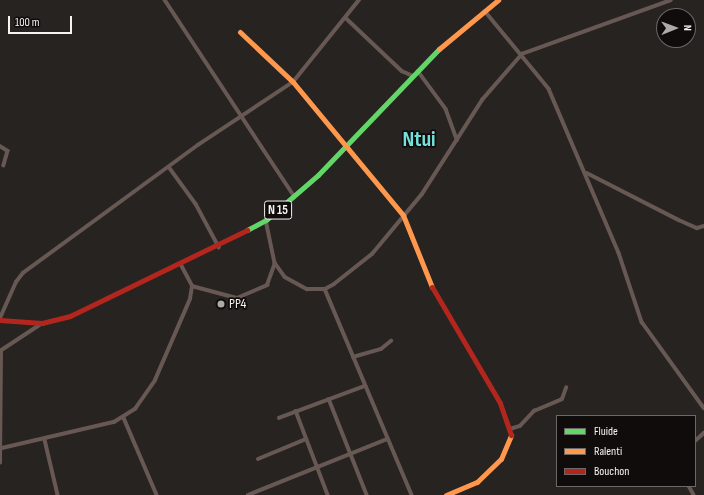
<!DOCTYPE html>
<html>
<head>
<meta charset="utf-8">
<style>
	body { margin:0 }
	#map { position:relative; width:704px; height:495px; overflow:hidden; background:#262320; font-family:"Sofia Sans Condensed",sans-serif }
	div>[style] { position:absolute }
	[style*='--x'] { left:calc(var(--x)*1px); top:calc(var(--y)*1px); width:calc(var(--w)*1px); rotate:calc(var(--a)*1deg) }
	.street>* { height:3.5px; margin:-1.75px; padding:0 1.75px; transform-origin:1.75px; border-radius:1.75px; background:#685854 }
	.fast>* { height:5px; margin:-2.5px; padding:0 2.5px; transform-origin:2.5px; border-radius:2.5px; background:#63d668 }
	.slow>* { height:5px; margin:-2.5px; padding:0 2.5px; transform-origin:2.5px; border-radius:2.5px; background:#ff974d }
	.jam>* { height:5px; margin:-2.5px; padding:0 2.5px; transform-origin:2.5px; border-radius:2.5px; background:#b3261e }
	.dots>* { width:11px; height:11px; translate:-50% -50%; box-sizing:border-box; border:2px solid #0f0c0b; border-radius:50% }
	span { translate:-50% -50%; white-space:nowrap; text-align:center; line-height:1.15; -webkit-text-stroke:3.5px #0f0c0b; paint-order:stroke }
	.shield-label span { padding:1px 3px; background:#0f0c0b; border:1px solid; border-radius:3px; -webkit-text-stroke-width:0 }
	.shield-label { font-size:13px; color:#f7f3f1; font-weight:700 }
	.poi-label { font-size:14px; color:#f7f3f1 }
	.left { translate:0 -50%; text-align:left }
	.town-label { font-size:22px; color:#74e0db; font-weight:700 }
	.legend { position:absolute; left:556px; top:415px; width:140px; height:72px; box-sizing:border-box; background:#0f0c0b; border:1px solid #6c6867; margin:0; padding:5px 7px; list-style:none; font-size:12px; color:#f7f3f1 }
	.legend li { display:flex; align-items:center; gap:8px; height:20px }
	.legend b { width:20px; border:1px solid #6c6867 }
	.north { position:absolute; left:656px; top:8px; width:40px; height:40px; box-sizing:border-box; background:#0f0c0b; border:1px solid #6c6867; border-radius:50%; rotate:89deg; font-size:11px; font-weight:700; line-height:16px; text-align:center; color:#f7f3f1 }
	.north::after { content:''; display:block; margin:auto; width:14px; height:18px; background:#aeaaa8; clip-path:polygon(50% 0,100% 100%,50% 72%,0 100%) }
	.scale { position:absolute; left:8px; top:16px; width:64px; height:18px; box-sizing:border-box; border:2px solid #f7f3f1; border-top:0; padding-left:5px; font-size:12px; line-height:14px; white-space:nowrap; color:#f7f3f1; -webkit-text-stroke:3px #0f0c0b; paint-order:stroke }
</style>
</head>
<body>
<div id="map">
	<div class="street">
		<div style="--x:165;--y:0;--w:235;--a:56.6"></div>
		<div style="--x:485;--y:11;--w:101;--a:50.6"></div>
		<div style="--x:549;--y:89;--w:178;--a:66.9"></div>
		<div style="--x:619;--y:253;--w:73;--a:71.6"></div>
		<div style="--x:642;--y:322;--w:106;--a:54.2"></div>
		<div style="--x:346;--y:18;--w:77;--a:43.4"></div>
		<div style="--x:402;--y:71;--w:12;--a:24"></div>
		<div style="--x:418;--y:71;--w:47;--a:53.6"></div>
		<div style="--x:446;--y:109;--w:33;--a:70"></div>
		<div style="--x:0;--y:146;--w:9;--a:32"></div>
		<div style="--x:8;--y:151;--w:15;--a:106"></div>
		<div style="--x:169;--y:167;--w:46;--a:53.9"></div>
		<div style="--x:196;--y:204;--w:49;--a:61.9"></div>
		<div style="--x:587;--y:173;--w:103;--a:27.1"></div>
		<div style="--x:679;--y:220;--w:20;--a:24"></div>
		<div style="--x:697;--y:228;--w:7;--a:-16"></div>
		<div style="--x:266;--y:220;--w:44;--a:78.2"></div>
		<div style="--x:275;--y:263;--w:17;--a:54"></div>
		<div style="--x:285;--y:277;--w:25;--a:29"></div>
		<div style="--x:307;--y:289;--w:18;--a:0"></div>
		<div style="--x:325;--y:289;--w:10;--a:-29"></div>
		<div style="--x:334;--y:284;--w:48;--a:-38.3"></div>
		<div style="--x:372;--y:254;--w:78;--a:-50.2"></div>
		<div style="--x:422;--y:194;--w:112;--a:-57.4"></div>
		<div style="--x:482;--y:100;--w:61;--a:-49"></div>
		<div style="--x:522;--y:54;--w:158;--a:-19.9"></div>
		<div style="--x:192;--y:286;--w:47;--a:14.9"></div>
		<div style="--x:237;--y:298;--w:33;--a:-23"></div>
		<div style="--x:267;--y:285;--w:23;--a:-70"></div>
		<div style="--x:325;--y:289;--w:224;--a:67.1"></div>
		<div style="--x:0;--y:318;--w:39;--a:-66"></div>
		<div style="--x:16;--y:282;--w:11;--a:-52"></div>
		<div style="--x:23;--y:273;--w:217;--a:-36.2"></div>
		<div style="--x:198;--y:145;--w:114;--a:-33.6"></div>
		<div style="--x:293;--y:82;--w:105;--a:-51.2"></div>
		<div style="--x:0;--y:351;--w:49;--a:-33.4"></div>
		<div style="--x:353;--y:357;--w:29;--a:-16"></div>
		<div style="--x:381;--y:349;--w:13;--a:-39"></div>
		<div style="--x:329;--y:399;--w:103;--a:68.4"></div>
		<div style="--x:296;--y:411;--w:90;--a:69.1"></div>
		<div style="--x:124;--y:418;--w:84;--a:66.8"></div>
		<div style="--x:279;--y:418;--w:92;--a:-20.4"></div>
		<div style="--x:510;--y:429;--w:10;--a:-17"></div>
		<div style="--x:520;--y:426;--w:21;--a:-47"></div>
		<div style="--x:534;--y:411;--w:30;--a:-23"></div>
		<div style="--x:562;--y:399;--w:12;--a:-70"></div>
		<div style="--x:45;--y:440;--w:57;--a:76.7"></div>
		<div style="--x:695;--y:441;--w:12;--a:-42"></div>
		<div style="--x:2;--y:448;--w:115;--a:-13.1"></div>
		<div style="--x:114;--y:422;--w:25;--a:-32"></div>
		<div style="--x:135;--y:409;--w:35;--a:-55"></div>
		<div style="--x:155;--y:380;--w:88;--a:-66.6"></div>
		<div style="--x:190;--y:299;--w:13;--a:-81"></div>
		<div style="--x:192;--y:286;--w:24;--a:-118"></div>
		<div style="--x:258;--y:459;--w:52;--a:-22.6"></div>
		<div style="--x:0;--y:463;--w:112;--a:-89.5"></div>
		<div style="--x:689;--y:486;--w:10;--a:61"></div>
		<div style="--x:248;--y:495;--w:150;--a:-21.9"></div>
	</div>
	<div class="fast">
		<div style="--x:247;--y:230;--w:21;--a:-28"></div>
		<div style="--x:266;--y:220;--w:69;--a:-40.9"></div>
		<div style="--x:318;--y:175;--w:175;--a:-46.2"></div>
	</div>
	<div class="slow">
		<div style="--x:240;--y:32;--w:73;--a:43.3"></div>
		<div style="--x:293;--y:82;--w:173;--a:50.4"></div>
		<div style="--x:403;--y:215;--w:78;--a:68.1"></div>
		<div style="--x:439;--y:49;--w:77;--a:-39.7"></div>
		<div style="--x:446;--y:495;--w:34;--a:-23"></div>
		<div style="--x:477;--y:482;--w:33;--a:-44"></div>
		<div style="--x:501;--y:459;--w:26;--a:-67"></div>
	</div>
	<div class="jam">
		<div style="--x:432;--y:287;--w:134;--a:59.6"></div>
		<div style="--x:500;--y:403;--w:34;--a:71"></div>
		<div style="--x:0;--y:320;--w:42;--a:4.1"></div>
		<div style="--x:42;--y:323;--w:29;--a:-14"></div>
		<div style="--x:70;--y:316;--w:197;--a:-25.9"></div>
	</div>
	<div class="dots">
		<div style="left:221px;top:304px;background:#aeaaa8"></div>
	</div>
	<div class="shield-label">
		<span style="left:278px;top:210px">N 15</span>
	</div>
	<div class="poi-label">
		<span class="left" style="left:229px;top:304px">PP4</span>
	</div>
	<div class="town-label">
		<span style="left:419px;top:140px">Ntui</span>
	</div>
	<ul class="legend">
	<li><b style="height:5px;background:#63d668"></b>Fluide</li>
	<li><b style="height:5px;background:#ff974d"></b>Ralenti</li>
	<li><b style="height:5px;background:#b3261e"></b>Bouchon</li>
	</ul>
	<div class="north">N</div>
	<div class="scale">100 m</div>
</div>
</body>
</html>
